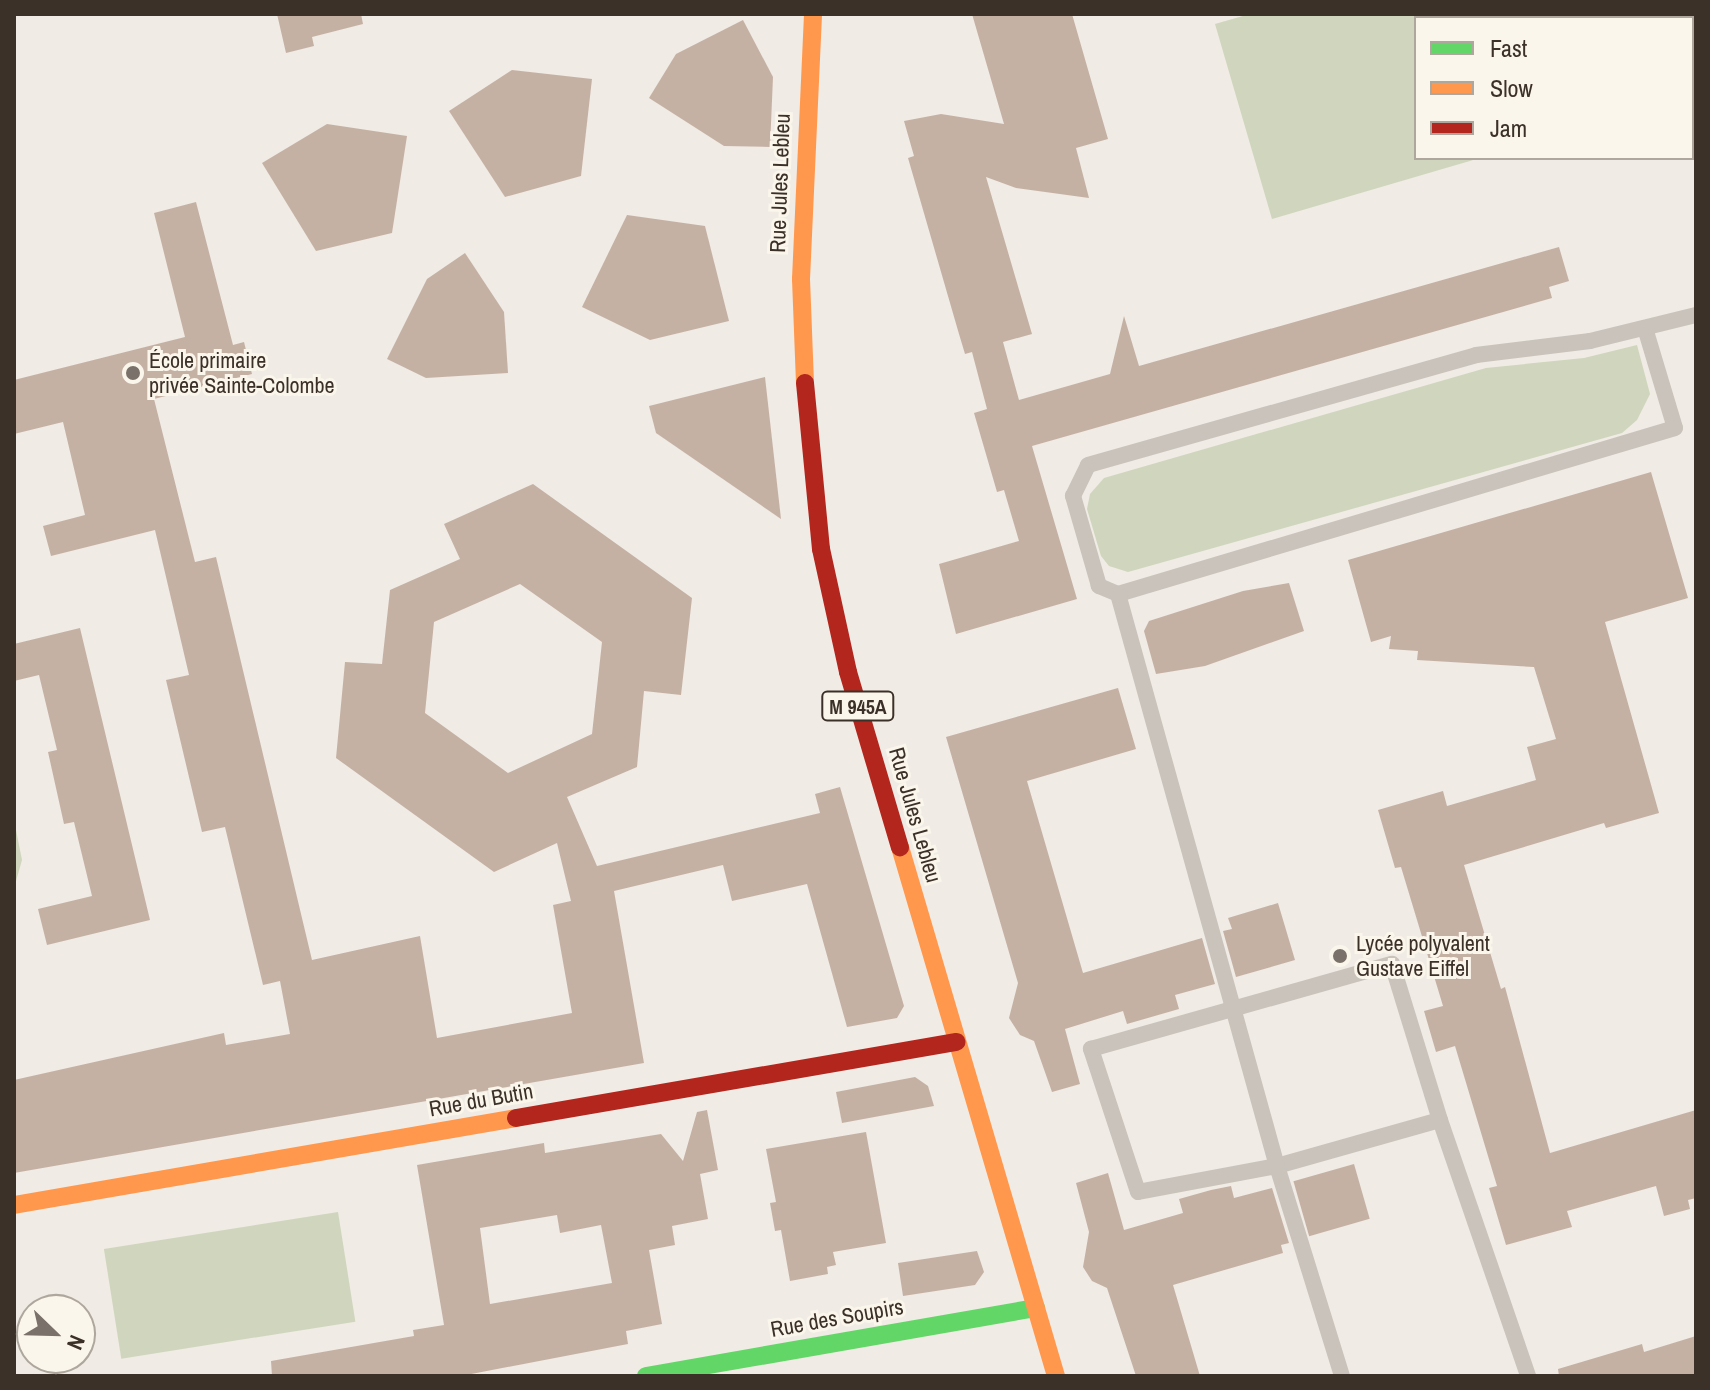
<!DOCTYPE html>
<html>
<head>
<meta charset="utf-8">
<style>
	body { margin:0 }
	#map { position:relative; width:1710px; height:1390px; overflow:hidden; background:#f0ebe4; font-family:"Archivo Narrow",sans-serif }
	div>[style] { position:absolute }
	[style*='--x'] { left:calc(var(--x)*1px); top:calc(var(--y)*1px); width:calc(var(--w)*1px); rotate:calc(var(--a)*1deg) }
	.green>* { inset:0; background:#cfd6bd; transform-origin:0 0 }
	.building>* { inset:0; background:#c5b1a4; transform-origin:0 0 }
	.lane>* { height:16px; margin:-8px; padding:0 8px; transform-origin:8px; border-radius:8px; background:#c9c3bc }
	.fast>* { height:18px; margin:-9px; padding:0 9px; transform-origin:9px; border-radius:9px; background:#63d668 }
	.slow>* { height:18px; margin:-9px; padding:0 9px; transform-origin:9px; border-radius:9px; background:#ff974d }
	.jam>* { height:18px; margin:-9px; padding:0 9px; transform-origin:9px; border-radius:9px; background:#b3261e }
	.dots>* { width:22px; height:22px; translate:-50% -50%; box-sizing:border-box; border:4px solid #fbf6ec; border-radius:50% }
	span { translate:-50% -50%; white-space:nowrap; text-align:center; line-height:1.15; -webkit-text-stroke:6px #fbf6ec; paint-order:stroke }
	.shield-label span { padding:2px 6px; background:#fbf6ec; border:2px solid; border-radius:6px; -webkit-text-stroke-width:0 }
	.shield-label { font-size:20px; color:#3b3129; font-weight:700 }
	.street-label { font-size:22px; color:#3b3129 }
	.poi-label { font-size:22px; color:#3b3129 }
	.left { translate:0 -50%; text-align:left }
	.frame { position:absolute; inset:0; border:16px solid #3b3129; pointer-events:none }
	.legend { position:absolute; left:1414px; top:16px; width:280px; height:144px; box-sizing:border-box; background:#fbf6ec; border:2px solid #aea79e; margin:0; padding:10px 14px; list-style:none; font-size:24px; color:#3b3129 }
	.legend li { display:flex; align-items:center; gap:16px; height:40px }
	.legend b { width:40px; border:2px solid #aea79e }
	.north { position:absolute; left:16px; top:1294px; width:80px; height:80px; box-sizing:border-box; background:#fbf6ec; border:2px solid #aea79e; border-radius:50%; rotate:113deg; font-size:22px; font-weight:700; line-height:32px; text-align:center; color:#3b3129 }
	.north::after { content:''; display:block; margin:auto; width:28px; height:36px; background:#7a726a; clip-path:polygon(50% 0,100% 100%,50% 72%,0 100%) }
</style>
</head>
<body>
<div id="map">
	<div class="green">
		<div style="clip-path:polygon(1250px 14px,1695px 14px,1696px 95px,1692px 96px,1692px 18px,1416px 18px,1416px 158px,1480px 158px,1272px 219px,1215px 24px)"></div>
		<div style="clip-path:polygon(1637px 345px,1650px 394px,1637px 420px,1622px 433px,1128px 572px,1109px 566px,1101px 556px,1087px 509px,1090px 494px,1104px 478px,1486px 368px,1584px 358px)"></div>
		<div style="clip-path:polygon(14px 820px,22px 860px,14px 888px)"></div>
		<div style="left:338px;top:1212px;width:111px;height:237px;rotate:81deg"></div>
	</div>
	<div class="building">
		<div style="clip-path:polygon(277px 14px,361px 14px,363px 24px,312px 37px,314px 46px,286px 53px)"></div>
		<div style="clip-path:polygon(972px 14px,1072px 14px,1108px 139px,1076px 148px,1089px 198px,1016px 188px,986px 177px,1032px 334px,1003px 342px,1019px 400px,1110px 374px,1124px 316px,1139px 366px,1559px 247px,1569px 281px,1549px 287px,1552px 298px,1032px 446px,1077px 599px,956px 634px,939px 564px,1019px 541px,1004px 490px,997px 492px,974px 413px,987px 409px,972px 352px,965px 354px,959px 334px,908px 158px,914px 156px,904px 121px,941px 114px,1004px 124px)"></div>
		<div style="clip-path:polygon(743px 20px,773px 77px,770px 147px,724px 146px,649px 98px,676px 54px)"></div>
		<div style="clip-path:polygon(512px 70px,592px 79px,581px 176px,505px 197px,449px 111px)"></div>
		<div style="clip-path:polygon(327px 124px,407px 136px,392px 233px,316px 251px,262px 163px)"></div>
		<div style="clip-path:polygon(evenodd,196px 202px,233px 345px,244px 342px,252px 374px,154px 399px,195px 562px,216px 557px,312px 960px,420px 936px,437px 1038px,572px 1013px,553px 905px,571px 901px,557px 843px,494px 872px,336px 758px,345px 662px,382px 664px,390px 590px,460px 559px,444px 524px,533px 484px,692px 598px,681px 695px,644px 691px,637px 767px,567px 797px,597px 866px,820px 813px,815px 794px,840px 787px,904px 1006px,897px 1018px,847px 1027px,807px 884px,732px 901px,723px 865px,614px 891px,644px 1063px,14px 1173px,14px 1080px,224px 1033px,226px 1045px,290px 1034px,280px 981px,263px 985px,225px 827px,202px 832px,166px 680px,189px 675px,155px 530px,51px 556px,43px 526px,85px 515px,63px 422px,14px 434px,14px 380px,185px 337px,154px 213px,196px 202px,520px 584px,602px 642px,592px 734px,508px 773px,425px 713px,434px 622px,520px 584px)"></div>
		<div style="clip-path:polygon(627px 215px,705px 226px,729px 321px,650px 340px,582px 307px)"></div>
		<div style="clip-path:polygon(465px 253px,504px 312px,508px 373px,426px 378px,387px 359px,427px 279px)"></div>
		<div style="clip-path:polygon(765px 377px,781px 519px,656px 433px,649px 406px)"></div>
		<div style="clip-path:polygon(1651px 472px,1688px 598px,1605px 622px,1659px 813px,1606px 828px,1604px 823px,1464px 865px,1501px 989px,1505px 987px,1550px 1153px,1696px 1110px,1696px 1198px,1688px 1200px,1690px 1209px,1664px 1216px,1656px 1186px,1567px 1211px,1572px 1227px,1506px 1245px,1489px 1188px,1497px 1186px,1455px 1046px,1436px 1052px,1424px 1011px,1443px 1006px,1401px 867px,1395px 868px,1378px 810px,1443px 791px,1447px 806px,1536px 780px,1527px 747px,1556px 739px,1534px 667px,1417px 660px,1418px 651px,1389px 649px,1391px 636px,1371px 642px,1348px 560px)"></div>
		<div style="clip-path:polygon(1289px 583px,1304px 631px,1205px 666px,1156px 674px,1144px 631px,1149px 621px,1243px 591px)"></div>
		<div style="clip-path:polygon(80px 628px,150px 920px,47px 945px,38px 909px,92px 896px,74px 822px,64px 824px,48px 752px,57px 750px,39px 675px,14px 681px,14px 644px)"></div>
		<div style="clip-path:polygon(1118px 688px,1136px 749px,1027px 781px,1083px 973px,1202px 938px,1215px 984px,1175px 995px,1179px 1009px,1127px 1024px,1123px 1011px,1065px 1029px,1080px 1084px,1052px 1092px,1034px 1041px,1020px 1035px,1009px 1018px,1018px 983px,946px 737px)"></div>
		<div style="clip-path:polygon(1278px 903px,1295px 960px,1236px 977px,1223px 931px,1232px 929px,1228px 918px)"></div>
		<div style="clip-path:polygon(915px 1077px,928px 1086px,934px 1106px,842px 1123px,836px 1092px)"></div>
		<div style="clip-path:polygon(evenodd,707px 1110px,718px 1170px,700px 1174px,708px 1219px,672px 1226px,675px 1245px,649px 1250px,662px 1324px,626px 1331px,628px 1344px,461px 1376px,272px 1376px,271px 1361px,414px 1336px,413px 1330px,444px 1325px,417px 1165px,544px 1143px,545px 1153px,661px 1134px,683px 1161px,697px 1112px,707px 1110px,557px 1215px,560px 1233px,601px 1225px,612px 1283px,490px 1304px,480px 1228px,557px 1215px)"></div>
		<div style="clip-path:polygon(866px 1132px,886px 1243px,833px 1252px,836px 1265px,827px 1267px,828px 1274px,790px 1281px,781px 1230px,775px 1231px,770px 1203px,776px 1202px,766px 1149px)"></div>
		<div style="left:1354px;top:1164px;width:57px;height:63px;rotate:74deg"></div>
		<div style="clip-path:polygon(1108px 1173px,1124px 1230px,1183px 1213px,1179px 1199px,1211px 1190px,1231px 1186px,1234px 1198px,1272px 1188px,1289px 1243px,1281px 1245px,1283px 1253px,1173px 1285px,1200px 1376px,1136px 1376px,1107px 1288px,1092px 1281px,1083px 1267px,1089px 1232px,1076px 1183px)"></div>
		<div style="clip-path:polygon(977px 1251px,984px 1272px,975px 1285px,903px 1296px,898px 1263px)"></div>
		<div style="clip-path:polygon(1696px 1336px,1696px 1376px,1559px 1376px,1558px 1369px,1642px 1344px,1644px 1352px)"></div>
	</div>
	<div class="lane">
		<div style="--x:1645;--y:328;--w:104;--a:73.3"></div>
		<div style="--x:1675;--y:428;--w:581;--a:163.4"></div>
		<div style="--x:1118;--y:594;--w:21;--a:-157"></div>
		<div style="--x:1099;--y:586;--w:94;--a:-106.1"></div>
		<div style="--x:1073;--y:496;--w:34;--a:-64"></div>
		<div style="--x:1088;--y:465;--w:403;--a:-15.8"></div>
		<div style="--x:1476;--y:355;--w:115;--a:-7"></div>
		<div style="--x:1590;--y:341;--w:109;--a:-13.8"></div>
		<div style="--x:1118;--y:594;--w:594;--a:74.47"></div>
		<div style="--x:1277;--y:1166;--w:169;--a:-15.8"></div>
		<div style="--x:1440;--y:1120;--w:271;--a:71"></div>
		<div style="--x:1342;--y:1376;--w:220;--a:-107.2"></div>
		<div style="--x:1277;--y:1166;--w:141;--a:169.4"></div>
		<div style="--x:1138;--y:1192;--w:151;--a:-108.2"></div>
		<div style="--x:1091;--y:1049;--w:313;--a:-15.8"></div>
		<div style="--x:1392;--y:964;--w:163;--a:72.9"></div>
	</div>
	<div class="fast">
		<div style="--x:646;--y:1376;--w:396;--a:-9.9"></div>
	</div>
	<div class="slow">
		<div style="--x:805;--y:383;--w:104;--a:-92.2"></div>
		<div style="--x:801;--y:279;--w:265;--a:-87.4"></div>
		<div style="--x:900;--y:847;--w:552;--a:73.57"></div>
		<div style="--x:14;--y:1205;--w:509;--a:-9.83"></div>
	</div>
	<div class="jam">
		<div style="--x:805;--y:383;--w:167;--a:84.5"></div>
		<div style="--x:821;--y:549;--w:126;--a:77.6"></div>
		<div style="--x:848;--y:672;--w:183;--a:73.5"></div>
		<div style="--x:516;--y:1118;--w:447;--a:-9.8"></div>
	</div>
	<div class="dots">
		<div style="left:133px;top:373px;background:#7a726a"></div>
		<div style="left:1340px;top:956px;background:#7a726a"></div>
	</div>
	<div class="shield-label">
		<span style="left:858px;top:706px">M 945A</span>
	</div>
	<div class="street-label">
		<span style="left:780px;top:183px;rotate:-88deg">Rue Jules Lebleu</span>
		<span style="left:915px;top:815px;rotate:74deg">Rue Jules Lebleu</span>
		<span style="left:481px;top:1100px;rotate:-10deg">Rue du Butin</span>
		<span style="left:837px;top:1318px;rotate:-10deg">Rue des Soupirs</span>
	</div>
	<div class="poi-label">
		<span class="left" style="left:149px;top:373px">École primaire<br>privée Sainte-Colombe</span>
		<span class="left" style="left:1356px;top:956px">Lycée polyvalent<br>Gustave Eiffel</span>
	</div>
	<div class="frame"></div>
	<ul class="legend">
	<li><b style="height:10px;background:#63d668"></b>Fast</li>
	<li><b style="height:10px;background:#ff974d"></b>Slow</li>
	<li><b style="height:10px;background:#b3261e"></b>Jam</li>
	</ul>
	<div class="north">N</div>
</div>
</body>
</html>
